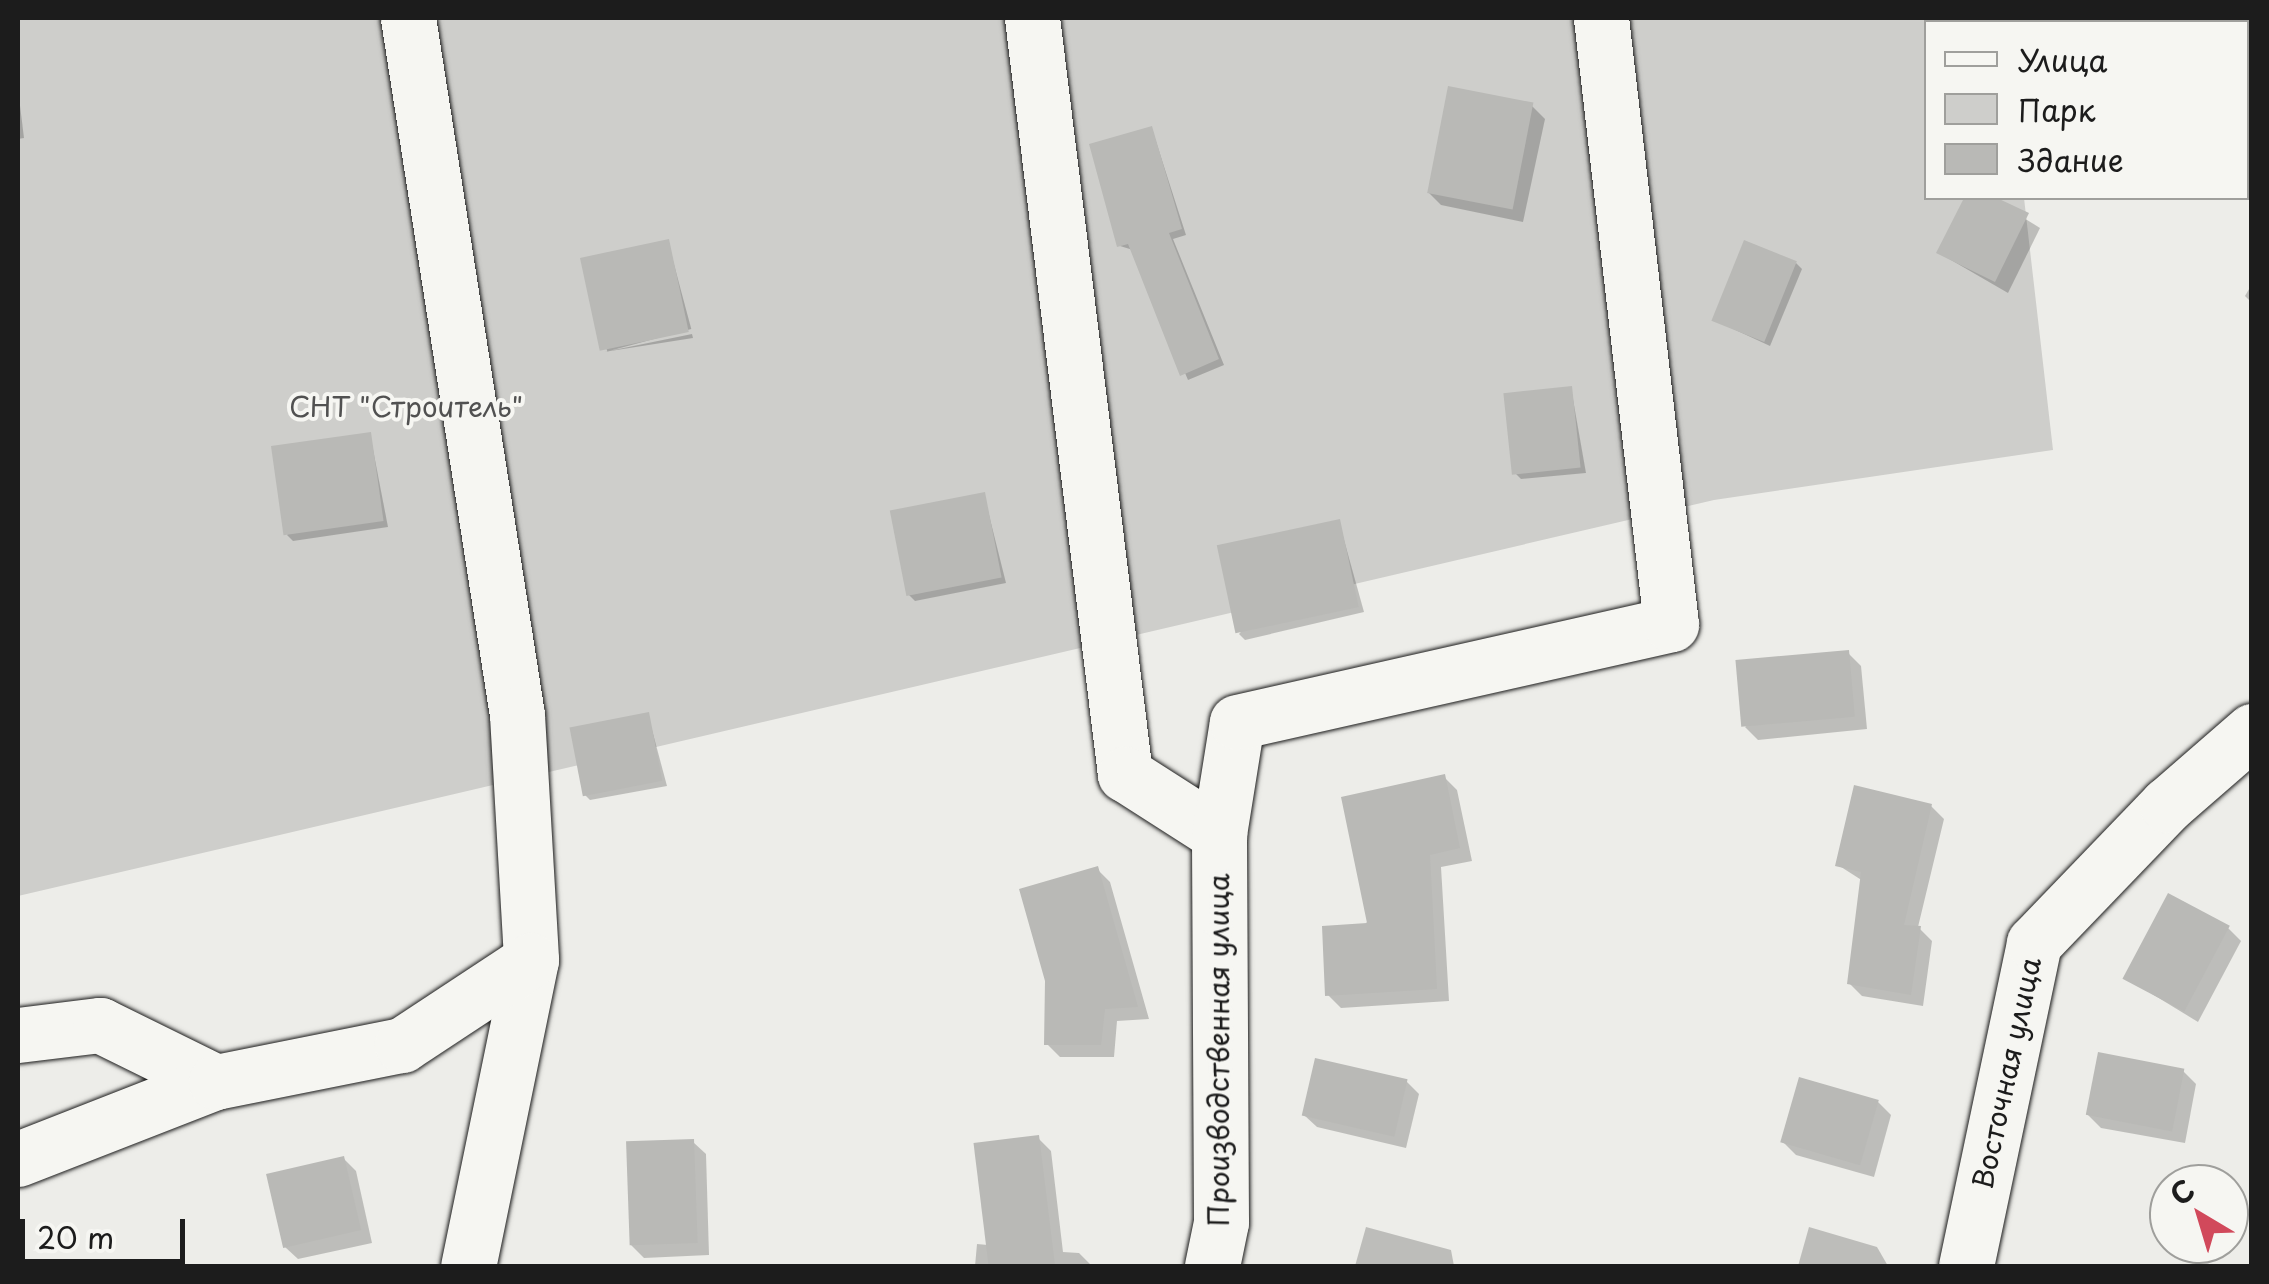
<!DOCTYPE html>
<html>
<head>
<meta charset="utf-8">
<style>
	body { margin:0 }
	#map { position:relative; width:2269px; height:1284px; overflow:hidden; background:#edede9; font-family:"Playpen Sans",sans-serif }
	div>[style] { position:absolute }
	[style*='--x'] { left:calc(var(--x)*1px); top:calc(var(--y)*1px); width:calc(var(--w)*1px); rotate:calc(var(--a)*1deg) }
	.green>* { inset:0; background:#cececb }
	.shadow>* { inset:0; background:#0003; transform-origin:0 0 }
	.building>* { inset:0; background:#b9b9b6; transform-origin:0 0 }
	.roads { filter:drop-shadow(0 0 2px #1c1c1c) drop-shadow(0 0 2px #1c1c1c) }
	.minor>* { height:55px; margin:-27.5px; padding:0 27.5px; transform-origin:27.5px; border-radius:27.5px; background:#f6f6f2 }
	span { translate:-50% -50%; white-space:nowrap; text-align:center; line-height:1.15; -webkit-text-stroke:8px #f6f6f2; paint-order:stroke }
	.park-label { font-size:28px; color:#515151 }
	.street-label { font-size:28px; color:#1c1c1c }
	.frame { position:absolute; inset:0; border:20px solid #1c1c1c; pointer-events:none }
	.legend { position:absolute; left:1924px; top:20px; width:325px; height:180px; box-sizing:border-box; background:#f6f6f2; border:2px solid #9f9f9c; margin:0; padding:12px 18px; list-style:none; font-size:30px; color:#1c1c1c }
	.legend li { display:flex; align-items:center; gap:20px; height:50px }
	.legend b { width:50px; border:2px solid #9f9f9c }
	.north { position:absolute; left:2149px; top:1164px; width:100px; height:100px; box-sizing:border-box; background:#f6f6f2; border:2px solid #9f9f9c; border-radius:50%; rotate:322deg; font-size:28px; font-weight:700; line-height:40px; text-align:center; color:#1c1c1c }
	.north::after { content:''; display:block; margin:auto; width:35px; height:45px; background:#d1495b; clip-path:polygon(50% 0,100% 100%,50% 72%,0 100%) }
	.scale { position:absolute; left:20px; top:1219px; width:165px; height:45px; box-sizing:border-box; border:5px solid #1c1c1c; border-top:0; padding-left:12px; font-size:30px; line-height:35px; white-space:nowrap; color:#1c1c1c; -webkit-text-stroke:8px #f6f6f2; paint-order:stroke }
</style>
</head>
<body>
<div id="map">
	<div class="green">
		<div style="clip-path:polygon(18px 18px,2003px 18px,2004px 22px,1926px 22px,1926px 198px,2024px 198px,2053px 450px,1714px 500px,18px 896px)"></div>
	</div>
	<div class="shadow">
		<div style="clip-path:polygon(18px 89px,24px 138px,18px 139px)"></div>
		<div style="clip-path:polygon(1532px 106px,1545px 119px,1523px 222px,1441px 205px,1428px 192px)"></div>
		<div style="clip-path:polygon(1152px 129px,1186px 235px,1173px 239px,1224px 365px,1188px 380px,1133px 250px,1120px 246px)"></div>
		<div style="clip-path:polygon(1966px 198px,1991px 198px,2040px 228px,2008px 293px,1939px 253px)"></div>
		<div style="left:668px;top:242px;width:90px;height:87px;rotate:75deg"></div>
		<div style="clip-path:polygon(1796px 263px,1802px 269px,1770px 346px,1714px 320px)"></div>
		<div style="clip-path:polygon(2252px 284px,2252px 303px,2245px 296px)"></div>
		<div style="clip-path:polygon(692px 334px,693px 338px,604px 352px)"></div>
		<div style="clip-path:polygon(1571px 388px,1586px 473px,1521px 479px,1515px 473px)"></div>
		<div style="clip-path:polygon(370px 434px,388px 527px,293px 541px,287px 535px)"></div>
		<div style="clip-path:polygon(984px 495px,1006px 583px,915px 601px,909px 595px)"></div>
		<div style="clip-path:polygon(1339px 522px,1364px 612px,1245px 640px,1239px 634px)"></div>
		<div style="clip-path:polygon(1848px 653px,1861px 666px,1867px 729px,1758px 740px,1745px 727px)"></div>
		<div style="clip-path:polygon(648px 715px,667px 786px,590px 800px,584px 794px)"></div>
		<div style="clip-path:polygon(1444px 777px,1457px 790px,1472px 861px,1441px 867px,1449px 1001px,1341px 1008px,1328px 995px)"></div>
		<div style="clip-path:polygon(1931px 806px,1944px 819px,1918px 927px,1932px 941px,1923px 1006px,1862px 996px,1849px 983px,1863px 881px,1838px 865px)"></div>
		<div style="clip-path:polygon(1097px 869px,1110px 882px,1149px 1019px,1117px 1021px,1114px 1057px,1060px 1057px,1047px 1044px)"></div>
		<div style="clip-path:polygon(2228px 928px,2241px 941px,2198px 1022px,2126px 978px)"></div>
		<div style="clip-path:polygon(2183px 1071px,2196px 1084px,2185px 1143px,2101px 1128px,2088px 1115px)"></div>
		<div style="clip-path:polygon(1406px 1081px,1419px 1094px,1406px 1148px,1317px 1127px,1304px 1115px)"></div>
		<div style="clip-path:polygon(1878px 1102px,1891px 1115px,1874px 1177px,1796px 1155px,1783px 1142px)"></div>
		<div style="clip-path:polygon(1038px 1138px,1051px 1151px,1063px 1252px,1079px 1253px,1092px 1266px,975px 1266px,977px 1244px,988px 1245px)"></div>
		<div style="clip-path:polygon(693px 1142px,706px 1154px,709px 1255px,644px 1258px,631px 1245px)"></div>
		<div style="clip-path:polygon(343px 1158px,356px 1171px,372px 1243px,298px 1259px,285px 1247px)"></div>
		<div style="clip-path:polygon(1366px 1227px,1451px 1250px,1454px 1266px,1355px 1266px)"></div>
		<div style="clip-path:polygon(1809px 1227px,1877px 1247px,1888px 1266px,1798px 1266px)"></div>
	</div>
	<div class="building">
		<div style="left:1448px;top:86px;width:87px;height:109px;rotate:11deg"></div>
		<div style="clip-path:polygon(1152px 126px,1182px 229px,1169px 233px,1219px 359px,1180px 376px,1128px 244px,1117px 247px,1089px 144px)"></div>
		<div style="clip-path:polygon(1964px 198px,1997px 198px,2029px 213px,1995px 282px,1936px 253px)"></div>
		<div style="left:669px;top:239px;width:95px;height:91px;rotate:78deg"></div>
		<div style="left:1744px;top:240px;width:57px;height:87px;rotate:22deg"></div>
		<div style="left:1572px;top:386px;width:82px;height:69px;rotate:84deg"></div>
		<div style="left:371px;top:432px;width:90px;height:101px;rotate:82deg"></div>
		<div style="left:985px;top:492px;width:87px;height:97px;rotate:79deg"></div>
		<div style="left:1340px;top:519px;width:90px;height:126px;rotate:78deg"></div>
		<div style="left:1849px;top:650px;width:67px;height:114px;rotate:85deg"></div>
		<div style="left:649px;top:712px;width:70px;height:81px;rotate:79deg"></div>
		<div style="clip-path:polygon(1445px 774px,1460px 848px,1430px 855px,1437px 989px,1325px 996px,1322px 926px,1367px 923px,1341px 797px)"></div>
		<div style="clip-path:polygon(1854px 785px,1932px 804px,1904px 925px,1921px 926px,1911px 995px,1847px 984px,1861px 872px,1835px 866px)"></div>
		<div style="clip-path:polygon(1098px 866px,1138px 1007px,1105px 1009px,1101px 1045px,1044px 1045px,1045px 981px,1019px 889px)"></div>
		<div style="left:2168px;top:893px;width:70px;height:97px;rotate:28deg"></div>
		<div style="left:2098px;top:1052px;width:88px;height:64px;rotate:11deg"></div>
		<div style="left:1315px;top:1058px;width:95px;height:59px;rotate:13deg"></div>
		<div style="left:1799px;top:1077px;width:83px;height:68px;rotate:16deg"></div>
		<div style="left:1039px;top:1135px;width:132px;height:66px;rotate:83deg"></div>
		<div style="left:694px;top:1139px;width:104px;height:68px;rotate:88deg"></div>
		<div style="left:344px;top:1156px;width:76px;height:80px;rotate:77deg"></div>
	</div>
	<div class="roads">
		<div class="minor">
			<div style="--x:408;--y:18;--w:705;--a:81.11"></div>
			<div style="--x:517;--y:715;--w:245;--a:86.7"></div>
			<div style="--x:531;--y:960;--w:312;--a:101.6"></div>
			<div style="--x:1032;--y:18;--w:762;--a:82.99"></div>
			<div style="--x:1125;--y:774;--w:112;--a:32.6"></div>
			<div style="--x:18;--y:1035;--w:83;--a:-7"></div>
			<div style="--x:100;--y:1025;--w:129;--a:26.2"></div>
			<div style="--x:18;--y:1159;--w:212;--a:-21.3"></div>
			<div style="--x:216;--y:1082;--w:190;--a:-11.3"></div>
			<div style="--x:402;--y:1045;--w:154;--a:-33.4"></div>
			<div style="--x:1212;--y:1266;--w:45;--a:-78.4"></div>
			<div style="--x:1221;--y:1222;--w:388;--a:-90.3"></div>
			<div style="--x:1219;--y:834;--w:113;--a:-80.9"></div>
			<div style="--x:1237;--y:722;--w:445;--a:-12.7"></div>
			<div style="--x:1671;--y:624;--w:610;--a:-96.59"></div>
			<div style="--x:1966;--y:1266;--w:330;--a:-78.1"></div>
			<div style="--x:2034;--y:943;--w:192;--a:-46.1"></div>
			<div style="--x:2167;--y:805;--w:113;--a:-41"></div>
		</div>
	</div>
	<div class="park-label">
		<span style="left:406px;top:406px">СНТ "Строитель"</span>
	</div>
	<div class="street-label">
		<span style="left:1218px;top:1050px;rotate:-90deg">Производственная улица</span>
		<span style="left:2006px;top:1073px;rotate:-78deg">Восточная улица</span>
	</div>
	<div class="frame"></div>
	<ul class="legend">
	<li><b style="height:12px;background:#f6f6f2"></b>Улица</li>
	<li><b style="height:28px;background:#cececb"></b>Парк</li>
	<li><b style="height:28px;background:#b9b9b6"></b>Здание</li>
	</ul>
	<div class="north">С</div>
	<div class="scale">20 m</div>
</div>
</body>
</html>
